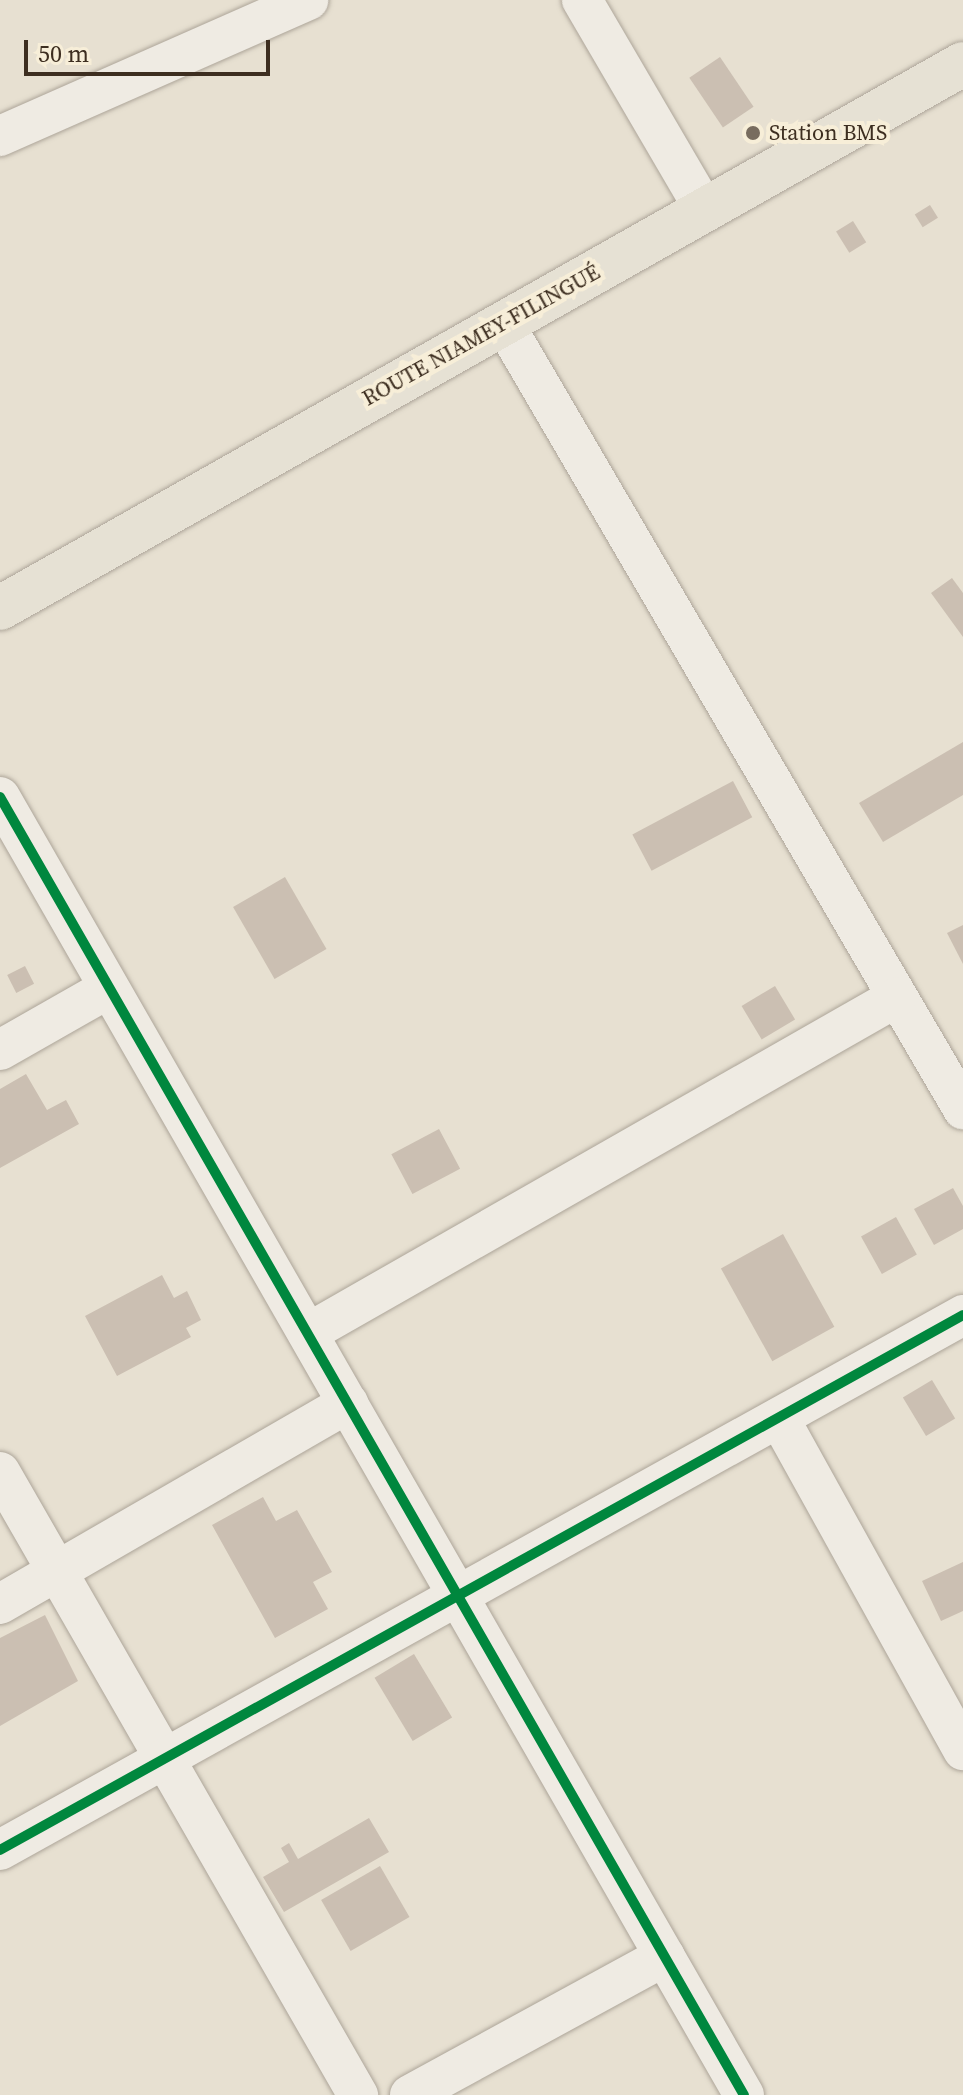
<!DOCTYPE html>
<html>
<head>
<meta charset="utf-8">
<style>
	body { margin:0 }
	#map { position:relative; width:963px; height:2095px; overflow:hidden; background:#e7e0d1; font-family:"Source Serif 4",serif }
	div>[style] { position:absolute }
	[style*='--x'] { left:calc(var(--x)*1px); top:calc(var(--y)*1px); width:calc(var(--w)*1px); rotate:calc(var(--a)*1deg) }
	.building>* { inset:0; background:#cbbfb2; transform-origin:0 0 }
	.roads { filter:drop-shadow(0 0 2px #ada599) drop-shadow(0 0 2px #ada599) }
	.minor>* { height:40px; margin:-20px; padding:0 20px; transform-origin:20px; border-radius:20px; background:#efebe3 }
	.major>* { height:44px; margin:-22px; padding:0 22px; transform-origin:22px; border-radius:22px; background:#e6e1d4 }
	.cycleway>* { height:10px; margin:-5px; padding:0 5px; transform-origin:5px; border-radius:5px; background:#00873e }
	.dots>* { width:22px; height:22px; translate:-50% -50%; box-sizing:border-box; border:4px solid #f7eed8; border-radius:50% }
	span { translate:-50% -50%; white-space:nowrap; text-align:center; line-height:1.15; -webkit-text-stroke:8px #f7eed8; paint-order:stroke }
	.poi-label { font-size:22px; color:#3d2e20 }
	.left { translate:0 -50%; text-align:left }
	.street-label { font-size:22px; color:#3d2e20 }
	.scale { position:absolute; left:24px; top:40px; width:246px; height:36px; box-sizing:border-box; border:4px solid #3d2e20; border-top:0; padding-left:10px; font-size:24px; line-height:28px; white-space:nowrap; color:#3d2e20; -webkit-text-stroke:6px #f7eed8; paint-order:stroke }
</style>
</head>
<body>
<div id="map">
	<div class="building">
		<div style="left:720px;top:57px;width:60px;height:37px;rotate:56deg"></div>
		<div style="left:930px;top:205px;width:15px;height:18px;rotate:58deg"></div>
		<div style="left:853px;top:221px;width:25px;height:20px;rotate:58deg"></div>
		<div style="clip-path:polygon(952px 578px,963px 593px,963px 637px,931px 593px)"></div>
		<div style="clip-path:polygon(963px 742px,963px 795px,883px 842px,859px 803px)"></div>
		<div style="left:733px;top:781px;width:41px;height:114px;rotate:62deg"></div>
		<div style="left:285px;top:877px;width:83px;height:60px;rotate:60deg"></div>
		<div style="clip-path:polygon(963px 925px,963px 964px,947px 933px)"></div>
		<div style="left:25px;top:966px;width:20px;height:20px;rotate:63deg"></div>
		<div style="left:775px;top:986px;width:39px;height:39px;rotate:59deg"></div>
		<div style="clip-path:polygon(26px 1074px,47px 1110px,66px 1100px,79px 1124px,0 1168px,0 1089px)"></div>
		<div style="left:439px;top:1129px;width:45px;height:54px;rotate:62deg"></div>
		<div style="clip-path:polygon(953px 1188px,963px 1206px,963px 1229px,934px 1245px,914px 1209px)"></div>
		<div style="left:896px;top:1217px;width:43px;height:40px;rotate:61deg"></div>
		<div style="left:783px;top:1234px;width:106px;height:71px;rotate:61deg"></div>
		<div style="clip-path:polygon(162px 1275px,174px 1298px,187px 1291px,201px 1320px,186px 1328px,191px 1337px,117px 1376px,85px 1316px)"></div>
		<div style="left:932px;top:1380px;width:45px;height:34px;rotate:59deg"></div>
		<div style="clip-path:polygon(263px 1497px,276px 1521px,297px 1510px,332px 1572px,313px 1582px,328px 1609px,275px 1638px,212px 1525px)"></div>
		<div style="clip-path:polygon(963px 1562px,963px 1611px,941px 1621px,922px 1581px)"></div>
		<div style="clip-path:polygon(45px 1615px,78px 1681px,0 1726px,0 1638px)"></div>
		<div style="left:414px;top:1654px;width:74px;height:46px;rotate:59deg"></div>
		<div style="clip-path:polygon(369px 1818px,389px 1852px,284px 1912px,263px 1877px,289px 1862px,281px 1848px,289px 1843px,298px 1859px)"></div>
		<div style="left:380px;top:1866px;width:59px;height:68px;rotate:60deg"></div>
	</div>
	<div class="roads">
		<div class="minor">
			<div style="--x:582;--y:0;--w:242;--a:59.7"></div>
			<div style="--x:0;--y:136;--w:337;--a:-23.8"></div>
			<div style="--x:503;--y:322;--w:912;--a:59.69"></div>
			<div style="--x:0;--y:797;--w:1496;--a:60.18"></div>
			<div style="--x:0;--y:1050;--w:125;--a:-29.6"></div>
			<div style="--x:308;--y:1333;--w:678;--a:-29.7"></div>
			<div style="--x:779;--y:1418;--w:380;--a:61"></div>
			<div style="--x:0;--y:1472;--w:719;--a:60.12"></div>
			<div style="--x:0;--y:1604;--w:402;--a:-30"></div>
			<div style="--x:0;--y:1850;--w:1102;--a:-29.05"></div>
			<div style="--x:410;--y:2095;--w:290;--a:-28.6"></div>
		</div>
		<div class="major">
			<div style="--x:0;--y:608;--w:1106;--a:-29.46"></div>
		</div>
	</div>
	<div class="cycleway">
		<div style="--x:0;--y:797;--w:1496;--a:60.18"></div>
		<div style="--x:0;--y:1850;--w:1102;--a:-29.05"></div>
	</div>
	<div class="dots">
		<div style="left:753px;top:133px;background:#786c5e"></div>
	</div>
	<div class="poi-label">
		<span class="left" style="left:769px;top:133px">Station BMS</span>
	</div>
	<div class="street-label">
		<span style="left:481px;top:335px;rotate:-29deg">ROUTE NIAMEY-FILINGUÉ</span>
	</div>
	<div class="scale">50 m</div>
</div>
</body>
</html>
